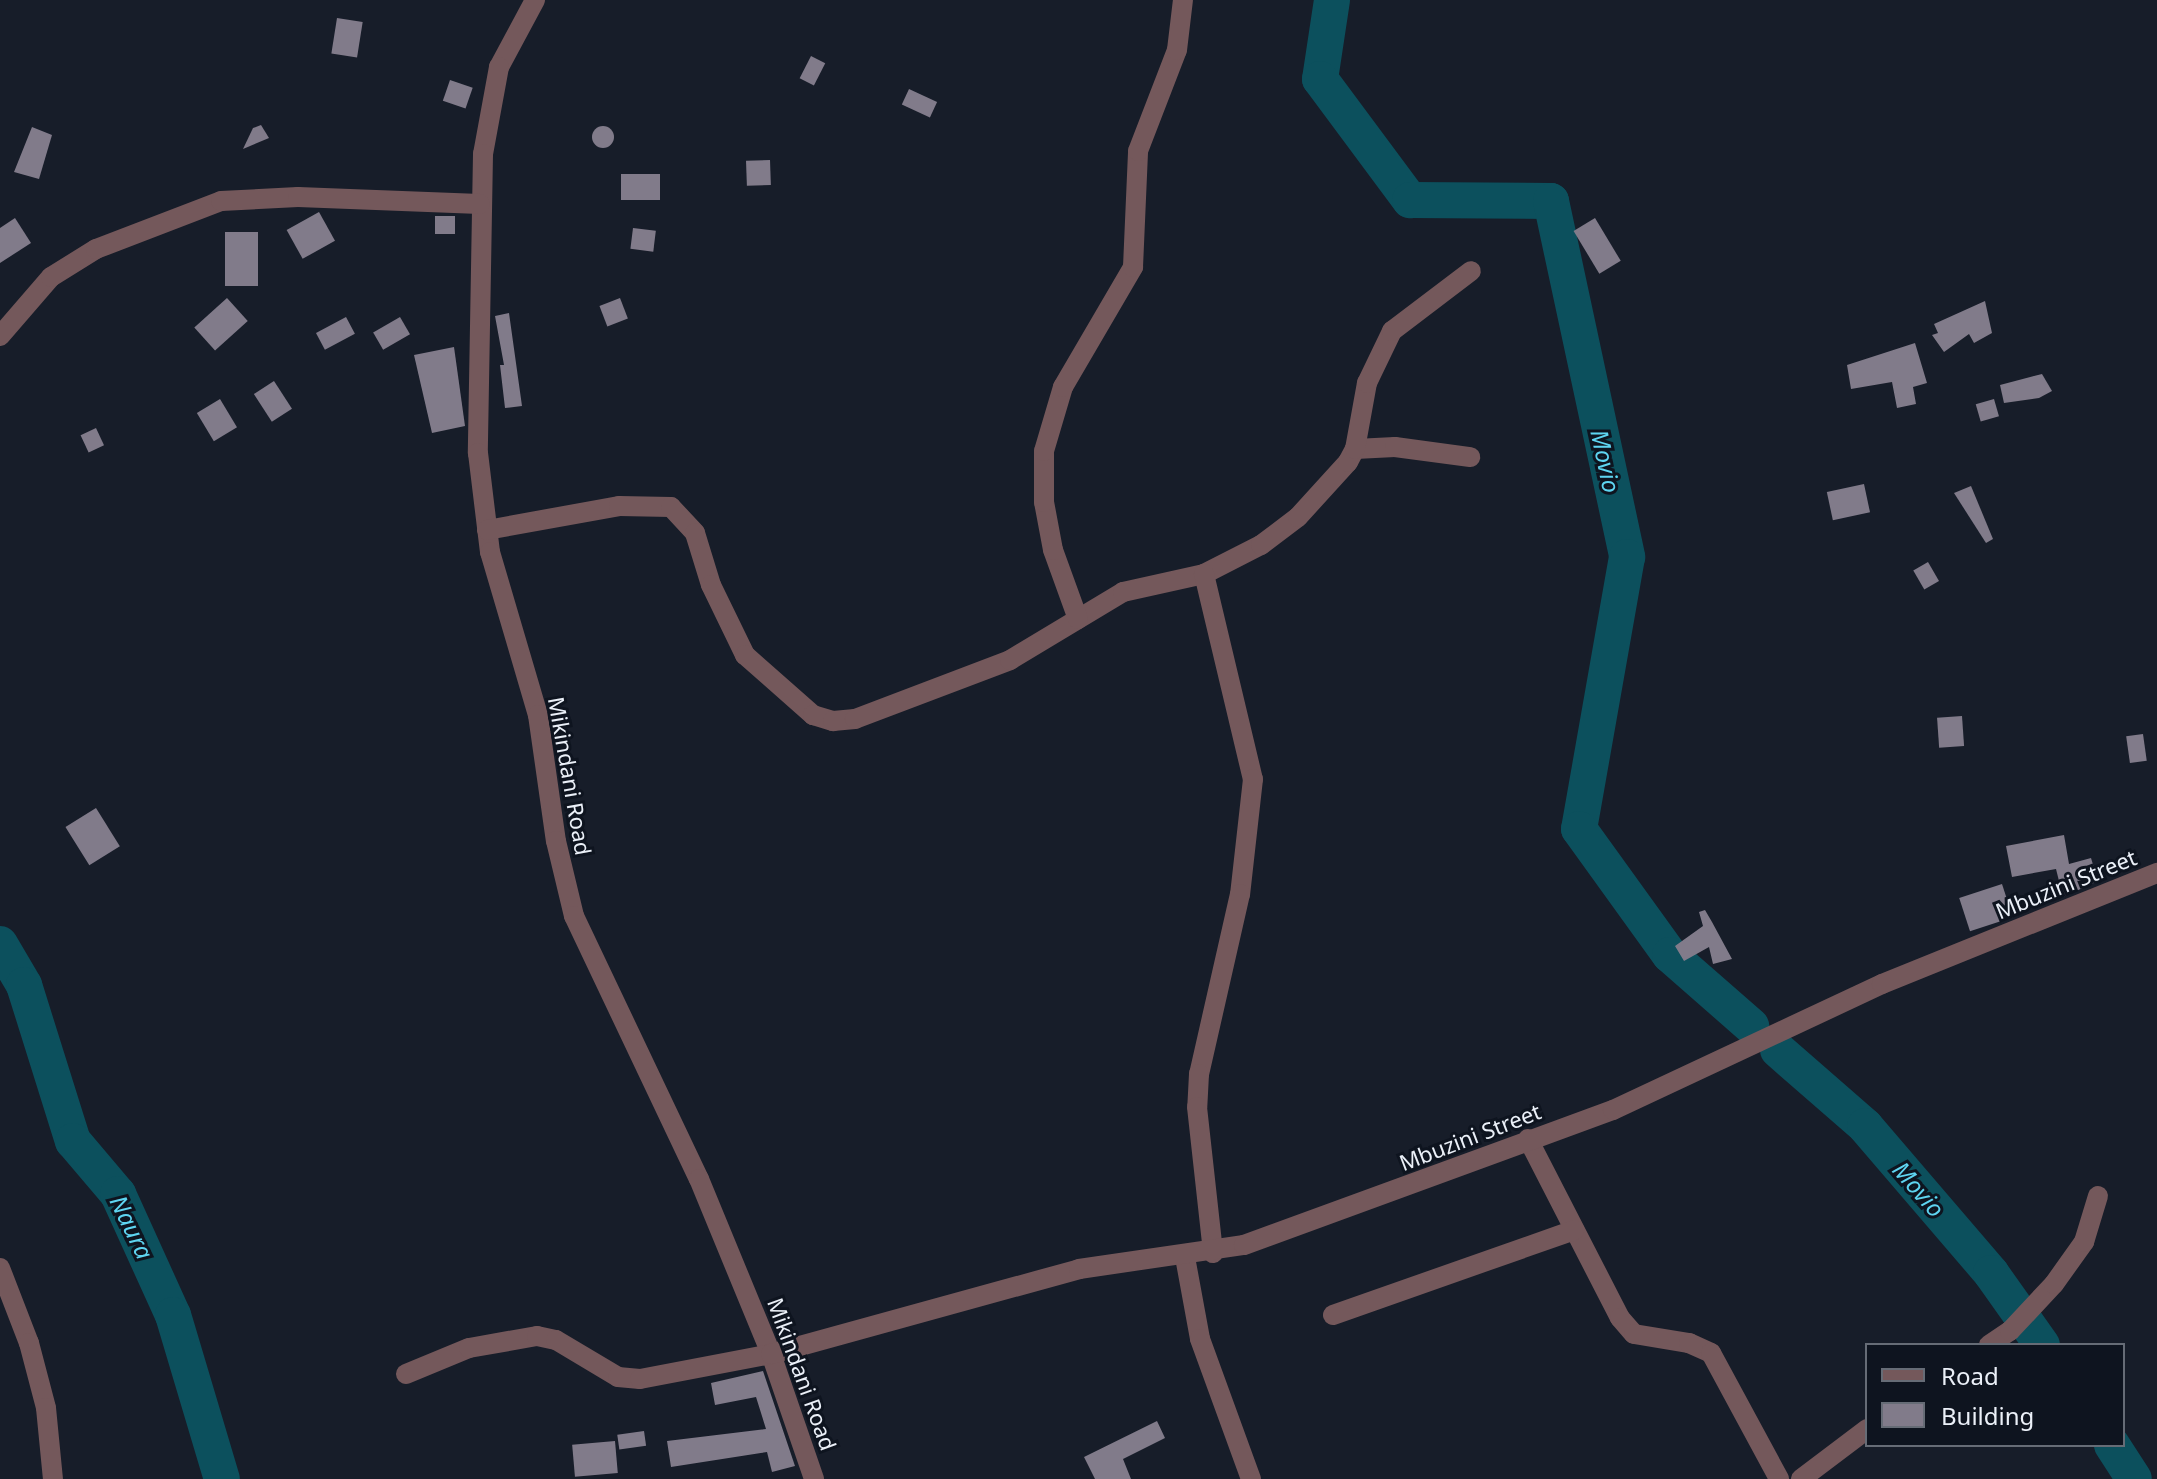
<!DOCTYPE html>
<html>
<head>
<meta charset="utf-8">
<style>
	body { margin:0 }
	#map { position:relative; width:2157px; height:1479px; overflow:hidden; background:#171d29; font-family:"Noto Sans",sans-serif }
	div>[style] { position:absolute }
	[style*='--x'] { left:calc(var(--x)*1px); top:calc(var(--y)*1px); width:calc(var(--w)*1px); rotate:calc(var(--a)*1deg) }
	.river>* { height:36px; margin:-18px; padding:0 18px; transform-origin:18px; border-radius:18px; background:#0c505d }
	.building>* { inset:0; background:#817b8a; transform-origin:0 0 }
	.round { border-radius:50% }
	.minor>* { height:20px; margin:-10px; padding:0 10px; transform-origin:10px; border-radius:10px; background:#74585b }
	span { translate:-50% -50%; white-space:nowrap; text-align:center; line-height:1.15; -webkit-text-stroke:6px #0e141f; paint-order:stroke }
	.street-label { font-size:22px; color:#ebf0f8 }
	.water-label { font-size:24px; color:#5ed5f1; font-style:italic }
	.legend { position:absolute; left:1865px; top:1343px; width:260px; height:104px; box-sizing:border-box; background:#0e141f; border:2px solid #666c76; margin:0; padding:10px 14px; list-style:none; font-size:24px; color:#ebf0f8 }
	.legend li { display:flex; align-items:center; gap:16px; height:40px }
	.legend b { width:40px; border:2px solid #666c76 }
</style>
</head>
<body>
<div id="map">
	<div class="river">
		<div style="--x:1332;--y:0;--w:80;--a:98.6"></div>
		<div style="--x:1320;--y:79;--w:151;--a:53.4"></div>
		<div style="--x:1410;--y:200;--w:141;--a:0.4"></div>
		<div style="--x:1551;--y:201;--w:364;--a:77.9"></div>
		<div style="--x:1627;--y:557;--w:276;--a:100"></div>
		<div style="--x:1579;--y:829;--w:155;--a:54.2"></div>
		<div style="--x:1670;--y:955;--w:108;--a:41.2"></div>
		<div style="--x:0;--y:944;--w:48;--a:59.7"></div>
		<div style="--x:24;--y:985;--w:164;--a:72.6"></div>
		<div style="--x:73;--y:1141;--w:70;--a:49.7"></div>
		<div style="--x:118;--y:1194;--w:133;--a:65.6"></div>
		<div style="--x:173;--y:1315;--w:171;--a:73.4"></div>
		<div style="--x:1778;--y:1050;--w:116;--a:41.1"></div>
		<div style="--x:1865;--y:1126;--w:194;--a:49.4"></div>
		<div style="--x:1991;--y:1273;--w:88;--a:54.7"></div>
		<div style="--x:2112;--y:1445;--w:40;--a:57.1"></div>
	</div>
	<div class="building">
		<div style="left:337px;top:18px;width:26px;height:36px;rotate:9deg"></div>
		<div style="left:811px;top:56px;width:16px;height:25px;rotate:27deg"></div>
		<div style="left:450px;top:80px;width:24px;height:22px;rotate:19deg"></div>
		<div style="left:909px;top:89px;width:31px;height:17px;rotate:25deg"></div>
		<div style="clip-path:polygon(261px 125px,269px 138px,243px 149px,253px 128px)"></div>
		<div class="round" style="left:592px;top:126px;width:22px;height:22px"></div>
		<div style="clip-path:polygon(32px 127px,52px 135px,39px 179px,14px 172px)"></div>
		<div style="left:770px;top:160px;width:25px;height:24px;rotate:88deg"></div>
		<div style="left:621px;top:174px;width:39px;height:26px"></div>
		<div style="left:319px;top:212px;width:33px;height:37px;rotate:61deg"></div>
		<div style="left:435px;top:216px;width:20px;height:18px"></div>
		<div style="clip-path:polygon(15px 218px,31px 243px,0 263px,0 228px)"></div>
		<div style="left:1595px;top:218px;width:50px;height:25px;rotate:59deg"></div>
		<div style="left:633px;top:228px;width:23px;height:21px;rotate:7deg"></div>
		<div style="left:225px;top:232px;width:33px;height:54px"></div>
		<div style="left:227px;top:298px;width:31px;height:44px;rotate:48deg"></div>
		<div style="left:620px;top:298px;width:22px;height:22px;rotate:69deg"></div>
		<div style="clip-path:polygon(1985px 301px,1992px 333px,1974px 343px,1969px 334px,1944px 352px,1932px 335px,1938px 333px,1934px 324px)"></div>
		<div style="clip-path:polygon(509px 313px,522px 406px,505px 408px,500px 365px,504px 365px,495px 316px)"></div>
		<div style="left:346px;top:317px;width:19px;height:34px;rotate:62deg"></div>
		<div style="left:400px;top:317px;width:20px;height:31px;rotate:60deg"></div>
		<div style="clip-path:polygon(1915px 343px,1927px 383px,1913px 387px,1916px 404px,1897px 408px,1892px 382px,1851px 389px,1847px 365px)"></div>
		<div style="clip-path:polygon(454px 347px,465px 426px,432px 433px,414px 355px)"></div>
		<div style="clip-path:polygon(2042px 374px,2052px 391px,2039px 398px,2004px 403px,2000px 385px)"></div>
		<div style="left:274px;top:381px;width:33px;height:24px;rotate:57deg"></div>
		<div style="left:220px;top:399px;width:33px;height:27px;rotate:59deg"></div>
		<div style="left:1994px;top:399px;width:18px;height:19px;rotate:74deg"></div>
		<div style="left:96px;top:428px;width:19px;height:17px;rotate:65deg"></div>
		<div style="left:1864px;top:484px;width:29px;height:38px;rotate:78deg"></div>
		<div style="clip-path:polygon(1971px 486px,1993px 539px,1986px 543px,1954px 493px)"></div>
		<div style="left:1928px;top:562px;width:22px;height:17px;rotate:60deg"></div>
		<div style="left:1962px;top:716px;width:30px;height:25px;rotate:86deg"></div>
		<div style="left:2143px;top:734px;width:27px;height:17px;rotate:82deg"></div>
		<div style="left:96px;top:808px;width:45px;height:36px;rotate:58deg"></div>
		<div style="clip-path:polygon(2064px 835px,2069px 864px,2091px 858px,2098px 881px,2063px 897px,2056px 869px,2012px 877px,2006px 846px)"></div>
		<div style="left:2002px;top:884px;width:35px;height:45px;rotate:72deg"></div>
		<div style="clip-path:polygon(1705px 910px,1712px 922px,1732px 959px,1713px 964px,1709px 947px,1684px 961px,1675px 946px,1703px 926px,1699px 912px)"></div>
		<div style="clip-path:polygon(763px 1371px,795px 1466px,772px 1472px,767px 1452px,671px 1467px,667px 1441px,766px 1429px,756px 1397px,715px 1405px,711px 1383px)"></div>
		<div style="clip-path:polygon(1157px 1421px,1165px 1438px,1123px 1459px,1131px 1479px,1095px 1479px,1084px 1457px)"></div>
		<div style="left:644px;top:1431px;width:15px;height:27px;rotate:82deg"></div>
		<div style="left:615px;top:1441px;width:32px;height:43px;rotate:85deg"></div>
	</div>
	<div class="minor">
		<div style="--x:535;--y:0;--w:76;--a:118.2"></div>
		<div style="--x:499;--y:67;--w:88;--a:100.4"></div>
		<div style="--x:483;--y:154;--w:299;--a:91"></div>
		<div style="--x:478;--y:453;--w:100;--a:83.1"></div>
		<div style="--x:490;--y:552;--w:170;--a:73.6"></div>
		<div style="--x:538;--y:715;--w:127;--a:81.9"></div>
		<div style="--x:556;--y:841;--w:77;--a:76.5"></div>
		<div style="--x:574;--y:916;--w:291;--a:64.6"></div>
		<div style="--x:699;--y:1179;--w:189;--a:67.6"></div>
		<div style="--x:771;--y:1354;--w:132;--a:71"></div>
		<div style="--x:0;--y:336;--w:78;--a:-49.2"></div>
		<div style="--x:51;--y:277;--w:53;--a:-31.9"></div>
		<div style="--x:96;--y:249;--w:134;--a:-21"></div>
		<div style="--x:221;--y:201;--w:77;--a:-3"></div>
		<div style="--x:298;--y:197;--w:182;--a:2.2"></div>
		<div style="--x:1355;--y:449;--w:40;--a:-2.9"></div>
		<div style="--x:1395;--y:447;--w:76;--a:7.6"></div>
		<div style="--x:487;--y:530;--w:134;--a:-10.3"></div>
		<div style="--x:619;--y:506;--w:52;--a:1.1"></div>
		<div style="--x:671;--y:507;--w:35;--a:47"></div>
		<div style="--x:695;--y:533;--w:54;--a:72.9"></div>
		<div style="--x:711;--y:585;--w:78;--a:64.1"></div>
		<div style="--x:745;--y:655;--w:91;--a:41.4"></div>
		<div style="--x:813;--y:715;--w:21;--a:17"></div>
		<div style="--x:833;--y:721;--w:22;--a:-5"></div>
		<div style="--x:855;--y:719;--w:166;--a:-20.8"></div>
		<div style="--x:1010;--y:660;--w:132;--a:-31"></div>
		<div style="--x:1123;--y:592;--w:83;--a:-12.5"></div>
		<div style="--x:1204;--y:574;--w:64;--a:-27"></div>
		<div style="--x:1261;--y:545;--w:46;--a:-37.1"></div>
		<div style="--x:1298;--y:517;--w:74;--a:-47.7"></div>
		<div style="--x:1348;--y:462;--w:15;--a:-62"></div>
		<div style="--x:1355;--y:449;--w:67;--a:-79.7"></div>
		<div style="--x:1367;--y:383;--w:58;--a:-64.3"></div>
		<div style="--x:1392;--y:331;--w:99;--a:-37.2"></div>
		<div style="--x:1204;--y:574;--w:211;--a:76.6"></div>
		<div style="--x:1253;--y:779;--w:116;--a:96.4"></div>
		<div style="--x:1240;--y:894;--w:185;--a:102.8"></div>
		<div style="--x:1199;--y:1074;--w:33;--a:93"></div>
		<div style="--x:1197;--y:1107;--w:147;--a:83.7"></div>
		<div style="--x:1078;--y:619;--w:73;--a:-109.9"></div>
		<div style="--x:1053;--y:550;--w:49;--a:-100.6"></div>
		<div style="--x:1044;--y:502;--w:51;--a:-90"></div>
		<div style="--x:1044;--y:451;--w:67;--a:-73.5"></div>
		<div style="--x:1063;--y:387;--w:139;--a:-59.7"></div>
		<div style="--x:1133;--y:267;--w:116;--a:-87.5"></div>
		<div style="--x:1138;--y:151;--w:108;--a:-68.9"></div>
		<div style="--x:1177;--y:50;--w:50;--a:-83.2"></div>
		<div style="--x:1528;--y:1139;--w:201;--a:62.8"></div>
		<div style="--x:1620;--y:1318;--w:21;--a:49"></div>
		<div style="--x:1634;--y:1334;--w:56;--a:9.3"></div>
		<div style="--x:1689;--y:1343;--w:24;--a:24"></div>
		<div style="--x:1711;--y:1353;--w:143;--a:61.6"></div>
		<div style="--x:1185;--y:1257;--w:83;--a:79.6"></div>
		<div style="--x:1200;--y:1339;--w:149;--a:70"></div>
		<div style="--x:0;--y:1268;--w:80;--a:68.9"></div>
		<div style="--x:29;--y:1343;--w:67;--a:75.3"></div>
		<div style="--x:46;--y:1408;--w:71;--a:84.4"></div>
		<div style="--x:1333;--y:1315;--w:256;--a:-19.4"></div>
		<div style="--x:1989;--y:1345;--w:25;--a:-34"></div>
		<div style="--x:2010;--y:1331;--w:64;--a:-46.9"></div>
		<div style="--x:2054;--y:1284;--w:52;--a:-54.5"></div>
		<div style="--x:2084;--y:1242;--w:48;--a:-73.1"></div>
		<div style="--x:406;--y:1374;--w:68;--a:-22.4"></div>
		<div style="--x:469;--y:1348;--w:69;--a:-10"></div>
		<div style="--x:537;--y:1336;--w:19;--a:12"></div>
		<div style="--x:556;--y:1340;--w:72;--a:30.8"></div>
		<div style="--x:618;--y:1377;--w:22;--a:5"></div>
		<div style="--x:640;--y:1379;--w:133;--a:-10.8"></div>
		<div style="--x:771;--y:1354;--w:320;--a:-15.4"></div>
		<div style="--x:1079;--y:1269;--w:167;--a:-8.3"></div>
		<div style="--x:1244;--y:1245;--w:393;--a:-20.1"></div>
		<div style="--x:1613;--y:1110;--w:297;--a:-25.1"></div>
		<div style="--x:1882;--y:984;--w:297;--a:-22"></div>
		<div style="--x:1801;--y:1479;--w:83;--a:-37.1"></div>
	</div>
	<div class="street-label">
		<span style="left:570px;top:776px;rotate:80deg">Mikindani Road</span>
		<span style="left:2066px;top:884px;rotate:-22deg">Mbuzini Street</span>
		<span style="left:1470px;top:1137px;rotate:-21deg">Mbuzini Street</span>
		<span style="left:802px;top:1374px;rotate:70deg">Mikindani Road</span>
	</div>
	<div class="water-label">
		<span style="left:1606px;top:461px;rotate:78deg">Movio</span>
		<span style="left:1919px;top:1189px;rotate:49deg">Movio</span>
		<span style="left:132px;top:1227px;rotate:64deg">Naura</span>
	</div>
	<ul class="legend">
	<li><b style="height:10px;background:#74585b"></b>Road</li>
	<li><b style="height:22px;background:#817b8a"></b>Building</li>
	</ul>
</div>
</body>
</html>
